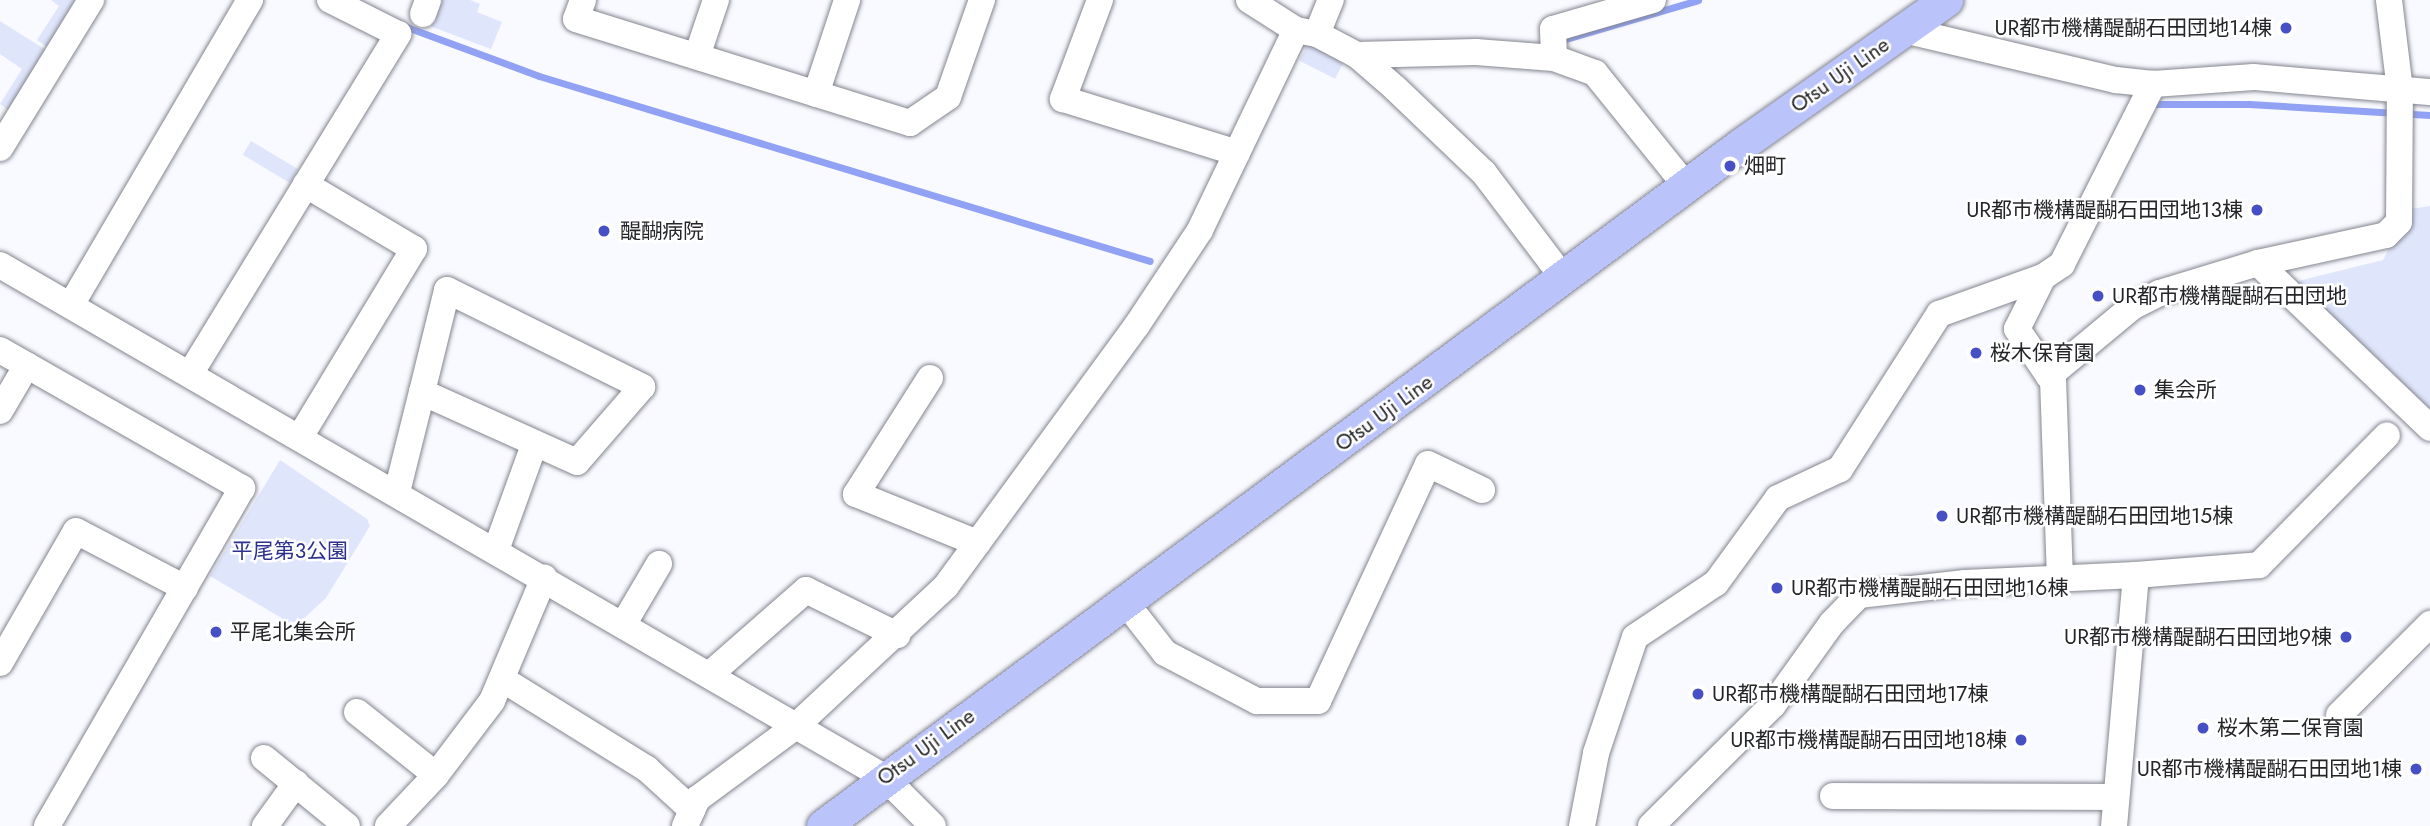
<!DOCTYPE html>
<html>
<head>
<meta charset="utf-8">
<style>
	body { margin:0 }
	#map { position:relative; width:2430px; height:826px; overflow:hidden; background:#f9faff; font-family:Jost,"Noto Sans JP",sans-serif }
	div>[style] { position:absolute }
	[style*='--x'] { left:calc(var(--x)*1px); top:calc(var(--y)*1px); width:calc(var(--w)*1px); rotate:calc(var(--a)*1deg) }
	.green>* { inset:0; background:#dfe5fb; transform-origin:0 0 }
	.stream>* { height:7px; margin:-3.5px; padding:0 3.5px; transform-origin:3.5px; border-radius:3.5px; background:#91a1f3 }
	.roads { filter:drop-shadow(0 0 2px #83858f) drop-shadow(0 0 2px #83858f) }
	.minor>* { height:26px; margin:-13px; padding:0 13px; transform-origin:13px; border-radius:13px; background:#fff }
	.major>* { height:33px; margin:-16.5px; padding:0 16.5px; transform-origin:16.5px; border-radius:16.5px; background:#bac4fa }
	.dots>* { width:19px; height:19px; translate:-50% -50%; box-sizing:border-box; border:4px solid #fff; border-radius:50% }
	span { translate:-50% -50%; white-space:nowrap; text-align:center; line-height:1.15; -webkit-text-stroke:5px #fff; paint-order:stroke }
	.poi-label { font-size:21px; color:#242528 }
	.right { translate:-100% -50%; text-align:right }
	.left { translate:0 -50%; text-align:left }
	.street-label { font-size:21px; color:#242528 }
	.park-label { font-size:21px; color:#2d318e }
</style>
</head>
<body>
<div id="map">
	<div class="green">
		<div style="clip-path:polygon(51px 0,81px 0,50px 49px,37px 40px,59px 6px)"></div>
		<div style="clip-path:polygon(440px 0,470px 0,480px 4px,477px 12px,502px 22px,491px 49px,430px 26px)"></div>
		<div style="clip-path:polygon(0 21px,49px 52px,11px 112px,0 104px,22px 69px,0 54px)"></div>
		<div style="left:1309px;top:42px;width:40px;height:21px;rotate:27deg"></div>
		<div style="left:251px;top:141px;width:55px;height:16px;rotate:31deg"></div>
		<div style="clip-path:polygon(2430px 206px,2430px 432px,2282px 285px,2383px 260px,2410px 209px)"></div>
		<div style="clip-path:polygon(280px 460px,367px 519px,370px 526px,326px 598px,301px 621px,290px 623px,210px 576px)"></div>
	</div>
	<div class="stream">
		<div style="--x:404;--y:26;--w:144;--a:20.3"></div>
		<div style="--x:539;--y:76;--w:638;--a:16.85"></div>
		<div style="--x:1559;--y:41;--w:145;--a:-16.4"></div>
		<div style="--x:2155;--y:104;--w:94;--a:0"></div>
		<div style="--x:2249;--y:104;--w:181;--a:3.5"></div>
	</div>
	<div class="roads">
		<div class="minor">
			<div style="--x:583;--y:0;--w:20;--a:110"></div>
			<div style="--x:576;--y:19;--w:350;--a:17.3"></div>
			<div style="--x:910;--y:123;--w:46;--a:-34.4"></div>
			<div style="--x:948;--y:97;--w:103;--a:-70.7"></div>
			<div style="--x:1100;--y:0;--w:106;--a:110.5"></div>
			<div style="--x:1063;--y:99;--w:182;--a:17.2"></div>
			<div style="--x:1249;--y:0;--w:56;--a:32.6"></div>
			<div style="--x:1296;--y:30;--w:21;--a:11"></div>
			<div style="--x:1317;--y:34;--w:45;--a:27.7"></div>
			<div style="--x:1357;--y:55;--w:50;--a:41"></div>
			<div style="--x:1395;--y:88;--w:123;--a:43.7"></div>
			<div style="--x:1484;--y:173;--w:134;--a:52.9"></div>
			<div style="--x:423;--y:14;--w:15;--a:-70"></div>
			<div style="--x:1904;--y:30;--w:218;--a:13.3"></div>
			<div style="--x:2116;--y:80;--w:37;--a:6"></div>
			<div style="--x:2153;--y:84;--w:101;--a:-4"></div>
			<div style="--x:2254;--y:77;--w:177;--a:4.9"></div>
			<div style="--x:1317;--y:34;--w:37;--a:-68"></div>
			<div style="--x:1357;--y:55;--w:119;--a:-1.4"></div>
			<div style="--x:1476;--y:52;--w:78;--a:4.4"></div>
			<div style="--x:1554;--y:58;--w:44;--a:20.1"></div>
			<div style="--x:1595;--y:73;--w:146;--a:51.1"></div>
			<div style="--x:697;--y:56;--w:59;--a:-71.3"></div>
			<div style="--x:1554;--y:58;--w:29;--a:-92"></div>
			<div style="--x:1553;--y:29;--w:104;--a:-16.2"></div>
			<div style="--x:816;--y:94;--w:99;--a:-71.7"></div>
			<div style="--x:0;--y:148;--w:174;--a:-58.4"></div>
			<div style="--x:2258;--y:263;--w:238;--a:43.8"></div>
			<div style="--x:0;--y:265;--w:1022;--a:30.08"></div>
			<div style="--x:884;--y:777;--w:69;--a:45"></div>
			<div style="--x:2043;--y:277;--w:58;--a:116.6"></div>
			<div style="--x:2017;--y:329;--w:57;--a:55.8"></div>
			<div style="--x:71;--y:305;--w:354;--a:-59.6"></div>
			<div style="--x:0;--y:350;--w:279;--a:29.7"></div>
			<div style="--x:242;--y:488;--w:390;--a:120"></div>
			<div style="--x:190;--y:374;--w:399;--a:-58.5"></div>
			<div style="--x:398;--y:34;--w:76;--a:-153.4"></div>
			<div style="--x:930;--y:378;--w:138;--a:122.5"></div>
			<div style="--x:856;--y:494;--w:131;--a:22"></div>
			<div style="--x:0;--y:411;--w:53;--a:-59.6"></div>
			<div style="--x:300;--y:437;--w:220;--a:-58.8"></div>
			<div style="--x:414;--y:249;--w:126;--a:-149.3"></div>
			<div style="--x:397;--y:492;--w:103;--a:-76"></div>
			<div style="--x:422;--y:392;--w:105;--a:-76.2"></div>
			<div style="--x:447;--y:290;--w:218;--a:26.4"></div>
			<div style="--x:642;--y:387;--w:99;--a:130.9"></div>
			<div style="--x:577;--y:462;--w:170;--a:-155.7"></div>
			<div style="--x:496;--y:550;--w:112;--a:-70.1"></div>
			<div style="--x:2136;--y:575;--w:123;--a:-4.6"></div>
			<div style="--x:2259;--y:565;--w:182;--a:-45.4"></div>
			<div style="--x:2060;--y:579;--w:199;--a:-92"></div>
			<div style="--x:2053;--y:380;--w:6;--a:-135"></div>
			<div style="--x:2049;--y:376;--w:108;--a:-39.7"></div>
			<div style="--x:2132;--y:307;--w:31;--a:-27"></div>
			<div style="--x:2160;--y:293;--w:102;--a:-17"></div>
			<div style="--x:2258;--y:263;--w:131;--a:-12.3"></div>
			<div style="--x:2386;--y:235;--w:18;--a:-45"></div>
			<div style="--x:2399;--y:222;--w:132;--a:-89.6"></div>
			<div style="--x:2400;--y:90;--w:91;--a:-97"></div>
			<div style="--x:1126;--y:603;--w:63;--a:52"></div>
			<div style="--x:1165;--y:653;--w:104;--a:27.6"></div>
			<div style="--x:1257;--y:701;--w:61;--a:0"></div>
			<div style="--x:1318;--y:701;--w:261;--a:-65.1"></div>
			<div style="--x:1428;--y:464;--w:60;--a:25.7"></div>
			<div style="--x:623;--y:625;--w:71;--a:-59.5"></div>
			<div style="--x:0;--y:663;--w:152;--a:-60.1"></div>
			<div style="--x:76;--y:531;--w:123;--a:27.6"></div>
			<div style="--x:709;--y:675;--w:129;--a:-41.2"></div>
			<div style="--x:806;--y:590;--w:102;--a:26.3"></div>
			<div style="--x:502;--y:679;--w:171;--a:31.8"></div>
			<div style="--x:647;--y:769;--w:61;--a:42.3"></div>
			<div style="--x:357;--y:712;--w:101;--a:38.6"></div>
			<div style="--x:2339;--y:715;--w:129;--a:-45"></div>
			<div style="--x:264;--y:758;--w:107;--a:39.3"></div>
			<div style="--x:1833;--y:796;--w:283;--a:0.2"></div>
			<div style="--x:265;--y:826;--w:53;--a:-54.2"></div>
			<div style="--x:388;--y:826;--w:70;--a:-46.7"></div>
			<div style="--x:436;--y:775;--w:93;--a:-52.9"></div>
			<div style="--x:492;--y:701;--w:134;--a:-67.1"></div>
			<div style="--x:685;--y:826;--w:30;--a:-66"></div>
			<div style="--x:697;--y:799;--w:123;--a:-36.4"></div>
			<div style="--x:796;--y:726;--w:205;--a:-43"></div>
			<div style="--x:946;--y:586;--w:323;--a:-53.8"></div>
			<div style="--x:1137;--y:325;--w:114;--a:-56.4"></div>
			<div style="--x:1200;--y:230;--w:222;--a:-64.4"></div>
			<div style="--x:1582;--y:826;--w:74;--a:-79.1"></div>
			<div style="--x:1596;--y:753;--w:122;--a:-71.4"></div>
			<div style="--x:1635;--y:637;--w:97;--a:-33.7"></div>
			<div style="--x:1716;--y:583;--w:105;--a:-53.9"></div>
			<div style="--x:1778;--y:498;--w:68;--a:-25.1"></div>
			<div style="--x:1840;--y:469;--w:184;--a:-57.4"></div>
			<div style="--x:1939;--y:314;--w:110;--a:-19.6"></div>
			<div style="--x:2043;--y:277;--w:23;--a:-34"></div>
			<div style="--x:2062;--y:264;--w:202;--a:-63.2"></div>
			<div style="--x:1651;--y:826;--w:172;--a:-44.8"></div>
			<div style="--x:1773;--y:705;--w:101;--a:-54.3"></div>
			<div style="--x:1832;--y:623;--w:39;--a:-46"></div>
			<div style="--x:1859;--y:595;--w:107;--a:-6.5"></div>
			<div style="--x:1965;--y:583;--w:171;--a:-2.7"></div>
			<div style="--x:2136;--y:575;--w:252;--a:95"></div>
		</div>
		<div class="major">
			<div style="--x:823;--y:826;--w:1144;--a:-36.58"></div>
			<div style="--x:1742;--y:144;--w:250;--a:-35.2"></div>
		</div>
	</div>
	<div class="dots">
		<div style="left:2286px;top:28px;background:#474fc4"></div>
		<div style="left:1730px;top:166px;background:#474fc4"></div>
		<div style="left:2257px;top:210px;background:#474fc4"></div>
		<div style="left:604px;top:231px;background:#474fc4"></div>
		<div style="left:2098px;top:296px;background:#474fc4"></div>
		<div style="left:1976px;top:353px;background:#474fc4"></div>
		<div style="left:2140px;top:390px;background:#474fc4"></div>
		<div style="left:1942px;top:516px;background:#474fc4"></div>
		<div style="left:1777px;top:588px;background:#474fc4"></div>
		<div style="left:216px;top:632px;background:#474fc4"></div>
		<div style="left:2346px;top:637px;background:#474fc4"></div>
		<div style="left:1698px;top:694px;background:#474fc4"></div>
		<div style="left:2203px;top:728px;background:#474fc4"></div>
		<div style="left:2021px;top:740px;background:#474fc4"></div>
		<div style="left:2416px;top:769px;background:#474fc4"></div>
	</div>
	<div class="poi-label">
		<span class="right" style="left:2272px;top:28px">UR都市機構醍醐石田団地14棟</span>
		<span class="left" style="left:1744px;top:166px">畑町</span>
		<span class="right" style="left:2243px;top:210px">UR都市機構醍醐石田団地13棟</span>
		<span class="left" style="left:620px;top:231px">醍醐病院</span>
		<span class="left" style="left:2112px;top:296px">UR都市機構醍醐石田団地</span>
		<span class="left" style="left:1990px;top:353px">桜木保育園</span>
		<span class="left" style="left:2154px;top:390px">集会所</span>
		<span class="left" style="left:1956px;top:516px">UR都市機構醍醐石田団地15棟</span>
		<span class="left" style="left:1791px;top:588px">UR都市機構醍醐石田団地16棟</span>
		<span class="left" style="left:230px;top:632px">平尾北集会所</span>
		<span class="right" style="left:2332px;top:637px">UR都市機構醍醐石田団地9棟</span>
		<span class="left" style="left:1712px;top:694px">UR都市機構醍醐石田団地17棟</span>
		<span class="left" style="left:2217px;top:728px">桜木第二保育園</span>
		<span class="right" style="left:2007px;top:740px">UR都市機構醍醐石田団地18棟</span>
		<span class="right" style="left:2402px;top:769px">UR都市機構醍醐石田団地1棟</span>
	</div>
	<div class="street-label">
		<span style="left:1840px;top:75px;rotate:-35deg">Otsu Uji Line</span>
		<span style="left:1384px;top:413px;rotate:-36deg">Otsu Uji Line</span>
		<span style="left:926px;top:747px;rotate:-36deg">Otsu Uji Line</span>
	</div>
	<div class="park-label">
		<span style="left:290px;top:551px">平尾第3公園</span>
	</div>
</div>
</body>
</html>
